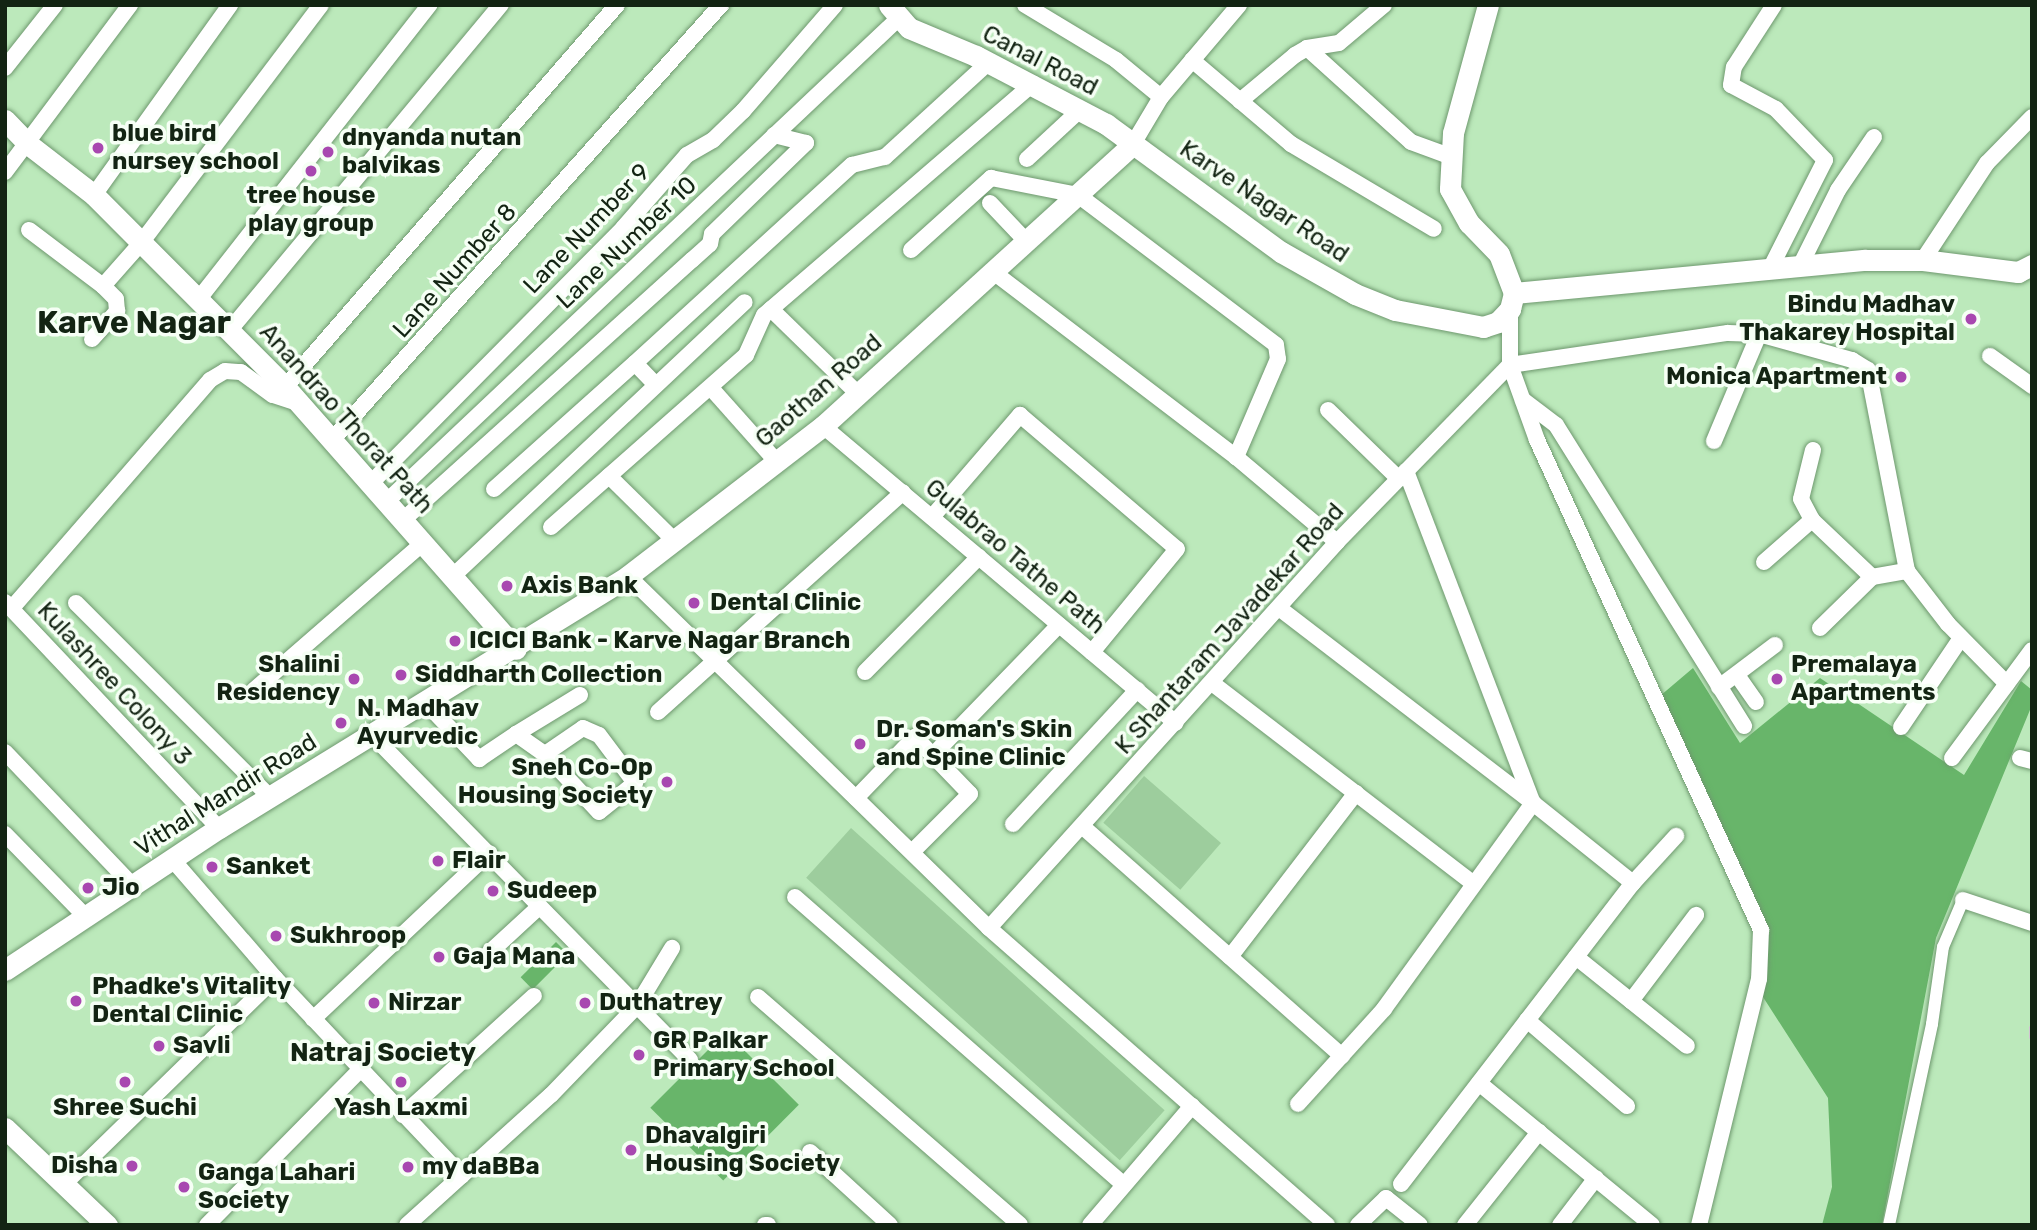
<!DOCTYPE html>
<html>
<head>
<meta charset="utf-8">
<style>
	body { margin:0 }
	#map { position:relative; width:2037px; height:1230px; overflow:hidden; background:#bce9bb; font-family:Rubik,sans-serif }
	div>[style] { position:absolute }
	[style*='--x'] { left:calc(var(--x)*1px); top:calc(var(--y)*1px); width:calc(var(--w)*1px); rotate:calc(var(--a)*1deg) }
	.green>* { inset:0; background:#9dcd9d; transform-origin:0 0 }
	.forest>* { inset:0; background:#68b56a; transform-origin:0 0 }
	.stream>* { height:4.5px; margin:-2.25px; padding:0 2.25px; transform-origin:2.25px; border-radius:2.25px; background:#e59dea }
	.roads { filter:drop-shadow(0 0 2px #6e986e) drop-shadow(0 0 2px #6e986e) }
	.pedestrian>* { height:12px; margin:-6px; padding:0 6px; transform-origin:6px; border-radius:6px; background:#fff }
	.minor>* { height:16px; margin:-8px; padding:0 8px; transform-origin:8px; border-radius:8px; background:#fff }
	.tertiary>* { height:21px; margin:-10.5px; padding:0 10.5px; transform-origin:10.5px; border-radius:10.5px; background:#fff }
	.dots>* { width:19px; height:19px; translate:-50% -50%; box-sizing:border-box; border:4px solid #f6fff5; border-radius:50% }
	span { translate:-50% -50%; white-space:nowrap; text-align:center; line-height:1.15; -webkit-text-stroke:7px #f6fff5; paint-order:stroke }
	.street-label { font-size:24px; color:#132413 }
	.poi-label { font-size:24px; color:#132413; font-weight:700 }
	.left { translate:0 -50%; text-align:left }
	.right { translate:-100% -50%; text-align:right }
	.neighbourhood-label { font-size:26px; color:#132413; font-weight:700 }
	.district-label { font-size:32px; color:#132413; font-weight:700 }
	.frame { position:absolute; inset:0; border:7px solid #132413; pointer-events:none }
</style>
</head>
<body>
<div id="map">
	<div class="green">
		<div style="left:1144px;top:776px;width:102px;height:62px;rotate:41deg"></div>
		<div style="left:851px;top:828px;width:422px;height:67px;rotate:42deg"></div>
	</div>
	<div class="forest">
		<div style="clip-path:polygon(1693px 668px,1740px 743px,1820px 678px,1964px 775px,2021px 681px,2032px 690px,2032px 705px,1936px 938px,1882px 1225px,1822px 1225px,1832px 1187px,1828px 1098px,1763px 997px,1768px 927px,1660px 696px)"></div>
		<div style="left:556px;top:942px;width:17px;height:50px;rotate:45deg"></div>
		<div style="left:726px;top:1032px;width:103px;height:107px;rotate:45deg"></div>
	</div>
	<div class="stream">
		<div style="--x:2032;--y:1027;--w:10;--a:90"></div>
	</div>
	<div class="roads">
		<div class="pedestrian">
			<div style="--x:1889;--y:1225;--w:206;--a:-77.9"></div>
			<div style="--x:1932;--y:1024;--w:78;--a:-81.9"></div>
			<div style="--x:1943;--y:947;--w:51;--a:-66.9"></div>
		</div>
		<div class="minor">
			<div style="--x:1025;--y:5;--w:106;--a:31.1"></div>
			<div style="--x:1116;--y:60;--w:58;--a:39.4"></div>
			<div style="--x:1307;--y:48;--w:140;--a:42.1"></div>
			<div style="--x:1411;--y:142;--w:44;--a:20.1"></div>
			<div style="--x:1192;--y:60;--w:130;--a:40.3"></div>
			<div style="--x:1291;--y:144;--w:166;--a:30.7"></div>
			<div style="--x:5;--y:68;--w:80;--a:-51.6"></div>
			<div style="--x:1240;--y:101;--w:72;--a:-39.9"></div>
			<div style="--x:1295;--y:55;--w:14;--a:-30"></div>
			<div style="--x:1307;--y:48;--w:32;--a:-9"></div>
			<div style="--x:1339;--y:43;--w:59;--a:-40.2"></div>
			<div style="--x:1133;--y:144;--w:55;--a:-59.2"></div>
			<div style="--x:1161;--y:97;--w:121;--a:-49.7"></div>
			<div style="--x:1027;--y:159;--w:72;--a:-42.8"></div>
			<div style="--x:5;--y:172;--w:209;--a:-53.2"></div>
			<div style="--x:94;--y:195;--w:234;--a:-54.4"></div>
			<div style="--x:990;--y:203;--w:52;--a:46.5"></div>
			<div style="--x:29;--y:230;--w:93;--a:37.1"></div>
			<div style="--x:911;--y:250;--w:108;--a:-42"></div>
			<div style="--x:991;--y:178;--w:89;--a:11.1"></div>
			<div style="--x:1078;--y:195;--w:248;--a:37.1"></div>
			<div style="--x:1276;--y:345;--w:14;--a:82"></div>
			<div style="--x:1278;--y:359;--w:107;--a:113.2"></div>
			<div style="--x:1923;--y:260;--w:116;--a:-56.6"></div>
			<div style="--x:1987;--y:163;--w:64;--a:-45.6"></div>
			<div style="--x:1800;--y:266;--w:85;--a:-63.4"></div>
			<div style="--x:1838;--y:190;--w:64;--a:-55.8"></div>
			<div style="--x:1770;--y:269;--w:122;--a:-63.2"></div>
			<div style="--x:1825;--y:160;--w:71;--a:-133.9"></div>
			<div style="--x:1776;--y:109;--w:51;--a:-151.9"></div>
			<div style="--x:1731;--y:85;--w:18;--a:-81"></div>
			<div style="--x:1734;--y:67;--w:74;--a:-57.2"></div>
			<div style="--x:992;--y:271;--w:307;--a:37.3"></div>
			<div style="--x:1236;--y:457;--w:132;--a:40.1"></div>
			<div style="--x:198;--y:300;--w:375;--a:-51.9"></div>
			<div style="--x:771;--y:309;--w:122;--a:44.3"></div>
			<div style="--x:1510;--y:309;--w:56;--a:90"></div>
			<div style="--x:1510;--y:365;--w:80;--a:70.2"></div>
			<div style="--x:1537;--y:440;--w:539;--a:65.43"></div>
			<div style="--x:1761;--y:930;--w:49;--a:92.3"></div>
			<div style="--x:1759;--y:979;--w:253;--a:103.7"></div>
			<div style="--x:229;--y:331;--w:425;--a:-50.2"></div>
			<div style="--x:92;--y:339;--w:38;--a:-48"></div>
			<div style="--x:117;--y:311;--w:12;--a:-95"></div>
			<div style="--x:116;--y:299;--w:18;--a:-135"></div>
			<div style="--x:103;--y:286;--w:57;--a:-48.5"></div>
			<div style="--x:141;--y:243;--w:298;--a:-52.9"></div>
			<div style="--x:1990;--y:356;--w:52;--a:35.5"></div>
			<div style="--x:656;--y:385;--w:30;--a:-134"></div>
			<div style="--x:635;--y:363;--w:294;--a:-42.4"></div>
			<div style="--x:852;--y:165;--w:34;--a:-14"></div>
			<div style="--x:885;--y:157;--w:141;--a:-42.4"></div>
			<div style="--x:285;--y:387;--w:506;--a:-49.01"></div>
			<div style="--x:711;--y:388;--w:99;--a:48.3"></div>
			<div style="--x:1523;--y:400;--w:41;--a:37.1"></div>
			<div style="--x:1556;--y:425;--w:355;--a:58"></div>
			<div style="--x:1328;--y:410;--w:99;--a:44.2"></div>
			<div style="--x:823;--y:426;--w:461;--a:40.1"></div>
			<div style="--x:332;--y:440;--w:584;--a:-48.2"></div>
			<div style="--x:1714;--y:441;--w:116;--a:-67.2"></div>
			<div style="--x:1813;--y:450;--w:50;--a:103.8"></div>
			<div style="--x:1801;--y:499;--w:24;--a:62"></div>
			<div style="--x:1812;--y:520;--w:83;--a:43.5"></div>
			<div style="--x:1872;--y:577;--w:36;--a:-10"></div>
			<div style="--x:1406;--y:471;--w:355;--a:69.1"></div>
			<div style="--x:1533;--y:803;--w:128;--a:38.7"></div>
			<div style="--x:609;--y:476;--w:93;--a:44.6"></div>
			<div style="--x:370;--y:484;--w:360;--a:-45.3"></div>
			<div style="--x:623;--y:228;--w:97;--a:-48.8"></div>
			<div style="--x:687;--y:155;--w:30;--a:-30"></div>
			<div style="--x:713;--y:140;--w:42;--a:-44"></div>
			<div style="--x:743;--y:111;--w:140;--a:-49"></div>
			<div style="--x:494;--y:489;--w:189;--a:-41.8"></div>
			<div style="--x:386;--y:502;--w:707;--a:-43.34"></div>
			<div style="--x:932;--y:517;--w:135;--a:-49.2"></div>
			<div style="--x:1020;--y:415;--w:206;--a:40.5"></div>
			<div style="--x:1177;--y:549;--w:134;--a:129.5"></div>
			<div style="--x:403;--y:520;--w:389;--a:-42"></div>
			<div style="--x:692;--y:260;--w:24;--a:-42"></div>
			<div style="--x:710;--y:244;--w:10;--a:-79"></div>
			<div style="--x:712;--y:234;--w:131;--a:-44.1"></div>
			<div style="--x:806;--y:143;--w:33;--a:-166"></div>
			<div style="--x:551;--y:527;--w:260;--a:-41.4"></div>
			<div style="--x:746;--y:355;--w:44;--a:-65.8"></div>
			<div style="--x:764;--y:315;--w:355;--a:-40.7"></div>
			<div style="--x:1764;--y:562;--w:64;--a:-41.2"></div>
			<div style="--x:453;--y:576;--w:400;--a:-43.2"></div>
			<div style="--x:628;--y:576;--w:504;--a:44.28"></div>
			<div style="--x:989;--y:928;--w:450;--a:41.3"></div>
			<div style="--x:5;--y:602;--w:311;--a:46.6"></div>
			<div style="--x:76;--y:603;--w:274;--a:45"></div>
			<div style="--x:12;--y:608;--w:302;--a:-49"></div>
			<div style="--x:210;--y:380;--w:17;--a:-31"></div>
			<div style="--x:225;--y:371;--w:16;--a:4"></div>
			<div style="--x:241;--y:372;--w:39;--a:36"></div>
			<div style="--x:273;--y:395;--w:28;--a:18"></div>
			<div style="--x:1279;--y:608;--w:320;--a:37.5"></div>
			<div style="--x:1533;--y:803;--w:254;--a:125.9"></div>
			<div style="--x:1384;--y:1009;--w:128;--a:132.2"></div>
			<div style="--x:1820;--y:628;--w:73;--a:-44.4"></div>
			<div style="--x:865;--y:672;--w:162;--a:-45.3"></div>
			<div style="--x:1737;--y:675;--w:33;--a:55"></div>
			<div style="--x:1212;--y:683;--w:330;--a:37.5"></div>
			<div style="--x:1719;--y:687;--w:70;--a:-36.9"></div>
			<div style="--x:254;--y:690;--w:224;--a:-41"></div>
			<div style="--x:425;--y:702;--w:79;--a:46.5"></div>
			<div style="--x:479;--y:759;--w:45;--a:-34"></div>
			<div style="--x:516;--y:734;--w:35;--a:35"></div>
			<div style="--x:545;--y:754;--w:46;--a:-34.4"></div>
			<div style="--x:583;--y:728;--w:17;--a:24"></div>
			<div style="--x:599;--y:735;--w:60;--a:53.1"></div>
			<div style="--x:635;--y:783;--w:46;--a:141.1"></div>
			<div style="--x:599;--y:812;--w:79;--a:-133"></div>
			<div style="--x:658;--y:712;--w:329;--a:-41.9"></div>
			<div style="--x:1901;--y:727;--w:107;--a:-56"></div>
			<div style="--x:371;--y:734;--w:456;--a:45.6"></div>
			<div style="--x:516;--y:734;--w:75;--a:-31.4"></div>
			<div style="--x:5;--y:752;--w:185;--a:46.3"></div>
			<div style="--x:933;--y:755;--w:181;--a:-45.9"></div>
			<div style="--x:1952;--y:758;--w:134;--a:-53.5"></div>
			<div style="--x:2020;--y:758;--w:12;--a:14"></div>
			<div style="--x:856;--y:798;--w:85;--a:-46"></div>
			<div style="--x:915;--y:737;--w:79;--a:46"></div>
			<div style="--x:970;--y:794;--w:82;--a:135"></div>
			<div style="--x:1013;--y:824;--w:183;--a:-47.2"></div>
			<div style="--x:1082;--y:826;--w:347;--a:41.5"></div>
			<div style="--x:5;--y:834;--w:116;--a:45.7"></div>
			<div style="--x:172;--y:859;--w:157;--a:49.1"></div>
			<div style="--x:275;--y:978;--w:272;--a:46.6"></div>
			<div style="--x:795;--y:897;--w:437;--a:41.2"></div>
			<div style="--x:1963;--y:900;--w:73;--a:18.4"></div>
			<div style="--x:989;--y:928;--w:520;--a:-47.96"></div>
			<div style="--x:1337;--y:542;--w:248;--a:-45.7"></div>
			<div style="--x:1510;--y:365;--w:220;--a:-8.4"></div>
			<div style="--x:1728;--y:333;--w:31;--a:2"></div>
			<div style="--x:1759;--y:334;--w:97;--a:15.6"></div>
			<div style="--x:1852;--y:360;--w:19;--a:32"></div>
			<div style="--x:1868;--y:370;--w:205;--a:79"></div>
			<div style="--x:1907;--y:571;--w:67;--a:52.3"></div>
			<div style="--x:1948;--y:624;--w:84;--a:45.5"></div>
			<div style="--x:489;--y:953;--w:68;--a:-42.6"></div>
			<div style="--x:1230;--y:957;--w:207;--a:-52.5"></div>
			<div style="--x:1576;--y:957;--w:142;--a:38.7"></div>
			<div style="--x:758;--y:997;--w:347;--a:41"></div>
			<div style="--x:1631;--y:1001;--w:108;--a:-52.9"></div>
			<div style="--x:313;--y:1019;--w:242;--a:-43.3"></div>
			<div style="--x:1527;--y:1020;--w:132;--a:40.7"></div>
			<div style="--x:1479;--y:1083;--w:224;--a:39.4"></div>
			<div style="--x:403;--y:1115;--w:177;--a:-42.3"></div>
			<div style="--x:810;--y:1152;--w:108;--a:42.4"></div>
			<div style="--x:64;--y:1184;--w:295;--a:-44.3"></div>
			<div style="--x:1401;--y:1184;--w:380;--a:-52.4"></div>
			<div style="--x:1633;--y:883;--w:64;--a:-47.5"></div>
			<div style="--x:207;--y:1225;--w:218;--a:-45.4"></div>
			<div style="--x:407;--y:1225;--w:194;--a:-42.1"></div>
			<div style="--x:551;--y:1095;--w:124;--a:-46"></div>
			<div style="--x:637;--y:1006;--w:68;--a:-58.9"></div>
			<div style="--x:765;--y:1225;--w:3;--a:0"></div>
			<div style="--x:1090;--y:1225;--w:157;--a:-49.4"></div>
			<div style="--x:1358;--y:1225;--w:39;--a:-44"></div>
			<div style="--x:1386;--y:1198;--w:43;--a:38.5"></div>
			<div style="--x:1465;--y:1225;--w:119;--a:-51.5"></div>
			<div style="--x:1560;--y:1225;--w:59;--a:-52.5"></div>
		</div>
		<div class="tertiary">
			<div style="--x:889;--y:5;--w:30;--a:49"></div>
			<div style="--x:909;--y:28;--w:73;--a:22.7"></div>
			<div style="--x:976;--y:56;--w:147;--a:27.6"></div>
			<div style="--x:1106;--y:124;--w:217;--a:36.2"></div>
			<div style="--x:1281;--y:252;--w:85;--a:29.6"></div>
			<div style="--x:1355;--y:294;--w:43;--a:21.8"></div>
			<div style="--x:1395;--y:310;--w:90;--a:10.9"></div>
			<div style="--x:1483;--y:327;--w:16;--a:-18"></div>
			<div style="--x:1498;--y:322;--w:18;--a:-47"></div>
			<div style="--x:1510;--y:309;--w:16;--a:-76"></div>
			<div style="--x:1488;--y:5;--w:133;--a:105.3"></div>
			<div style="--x:1453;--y:133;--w:56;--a:93.1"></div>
			<div style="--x:1450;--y:189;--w:39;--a:61"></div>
			<div style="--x:1469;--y:223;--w:43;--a:45.9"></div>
			<div style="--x:1499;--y:254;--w:42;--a:69"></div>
			<div style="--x:5;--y:120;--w:33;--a:46"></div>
			<div style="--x:28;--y:144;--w:83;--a:37.7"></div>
			<div style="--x:94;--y:195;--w:271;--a:45.1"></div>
			<div style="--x:285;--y:387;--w:349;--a:48.6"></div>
			<div style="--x:1514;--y:293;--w:353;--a:-5.4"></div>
			<div style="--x:1865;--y:260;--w:58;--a:0"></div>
			<div style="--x:1923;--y:260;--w:96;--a:7.2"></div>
			<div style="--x:2018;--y:272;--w:16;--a:-27"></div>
			<div style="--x:5;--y:970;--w:257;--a:-33.6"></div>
			<div style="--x:219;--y:828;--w:480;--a:-31.6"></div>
			<div style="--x:628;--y:576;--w:246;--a:-37.6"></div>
			<div style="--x:823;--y:426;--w:419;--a:-42.3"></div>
			<div style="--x:5;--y:1128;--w:141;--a:43.6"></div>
		</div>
	</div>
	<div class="dots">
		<div style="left:98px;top:148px;background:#a848b0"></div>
		<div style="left:328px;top:152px;background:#a848b0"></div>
		<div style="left:311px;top:171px;background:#a848b0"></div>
		<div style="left:1971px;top:319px;background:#a848b0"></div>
		<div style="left:1901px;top:377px;background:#a848b0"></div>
		<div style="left:507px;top:586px;background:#a848b0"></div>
		<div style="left:694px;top:603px;background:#a848b0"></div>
		<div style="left:455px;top:641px;background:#a848b0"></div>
		<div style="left:401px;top:675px;background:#a848b0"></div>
		<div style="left:354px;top:679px;background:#a848b0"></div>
		<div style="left:1777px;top:679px;background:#a848b0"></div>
		<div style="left:341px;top:723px;background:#a848b0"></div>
		<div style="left:860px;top:744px;background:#a848b0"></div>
		<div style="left:667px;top:782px;background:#a848b0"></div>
		<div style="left:438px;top:861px;background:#a848b0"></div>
		<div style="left:212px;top:867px;background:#a848b0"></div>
		<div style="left:88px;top:888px;background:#a848b0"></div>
		<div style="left:493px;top:891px;background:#a848b0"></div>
		<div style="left:276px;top:936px;background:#a848b0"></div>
		<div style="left:439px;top:957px;background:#a848b0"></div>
		<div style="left:76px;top:1001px;background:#a848b0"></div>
		<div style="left:374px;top:1003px;background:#a848b0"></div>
		<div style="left:585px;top:1003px;background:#a848b0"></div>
		<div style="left:159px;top:1046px;background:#a848b0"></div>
		<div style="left:639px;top:1055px;background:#a848b0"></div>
		<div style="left:125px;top:1082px;background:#a848b0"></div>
		<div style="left:401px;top:1082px;background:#a848b0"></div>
		<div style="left:631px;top:1150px;background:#a848b0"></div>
		<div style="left:132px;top:1166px;background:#a848b0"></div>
		<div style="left:408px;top:1167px;background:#a848b0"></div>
		<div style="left:184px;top:1187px;background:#a848b0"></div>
	</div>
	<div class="street-label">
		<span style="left:1040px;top:61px;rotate:27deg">Canal Road</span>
		<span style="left:1264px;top:202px;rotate:34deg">Karve Nagar Road</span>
		<span style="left:587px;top:229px;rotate:-46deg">Lane Number 9</span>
		<span style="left:627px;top:243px;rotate:-43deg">Lane Number 10</span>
		<span style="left:455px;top:271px;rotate:-48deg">Lane Number 8</span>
		<span style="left:819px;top:391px;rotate:-41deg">Gaothan Road</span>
		<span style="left:346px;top:419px;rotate:48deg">Anandrao Thorat Path</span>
		<span style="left:1015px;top:557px;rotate:40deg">Gulabrao Tathe Path</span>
		<span style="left:1230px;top:629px;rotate:-48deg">K Shantaram Javadekar Road</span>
		<span style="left:114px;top:684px;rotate:47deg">Kulashree Colony 3</span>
		<span style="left:226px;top:795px;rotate:-32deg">Vithal Mandir Road</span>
	</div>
	<div class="poi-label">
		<span class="left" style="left:112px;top:148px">blue bird<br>nursey school</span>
		<span class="left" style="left:342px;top:152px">dnyanda nutan<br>balvikas</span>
		<span style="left:311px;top:210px">tree house<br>play group</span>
		<span class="right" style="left:1955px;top:319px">Bindu Madhav<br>Thakarey Hospital</span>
		<span class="right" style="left:1887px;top:377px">Monica Apartment</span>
		<span class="left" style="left:521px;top:586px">Axis Bank</span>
		<span class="left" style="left:710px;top:603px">Dental Clinic</span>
		<span class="left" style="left:469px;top:641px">ICICI Bank - Karve Nagar Branch</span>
		<span class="right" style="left:340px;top:679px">Shalini<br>Residency</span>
		<span class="left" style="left:1791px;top:679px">Premalaya<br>Apartments</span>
		<span class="left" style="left:415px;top:675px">Siddharth Collection</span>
		<span class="left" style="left:357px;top:723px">N. Madhav<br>Ayurvedic</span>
		<span class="left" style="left:876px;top:744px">Dr. Soman's Skin<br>and Spine Clinic</span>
		<span class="right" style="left:653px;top:782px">Sneh Co-Op<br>Housing Society</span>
		<span class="left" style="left:452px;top:861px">Flair</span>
		<span class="left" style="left:226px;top:867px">Sanket</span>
		<span class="left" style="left:102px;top:888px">Jio</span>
		<span class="left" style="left:507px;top:891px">Sudeep</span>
		<span class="left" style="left:290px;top:936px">Sukhroop</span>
		<span class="left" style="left:453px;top:957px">Gaja Mana</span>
		<span class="left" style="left:92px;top:1001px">Phadke's Vitality<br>Dental Clinic</span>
		<span class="left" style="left:388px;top:1003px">Nirzar</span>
		<span class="left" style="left:599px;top:1003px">Duthatrey</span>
		<span class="left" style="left:653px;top:1055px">GR Palkar<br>Primary School</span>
		<span class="left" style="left:173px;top:1046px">Savli</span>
		<span style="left:125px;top:1108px">Shree Suchi</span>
		<span style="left:401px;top:1108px">Yash Laxmi</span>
		<span class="left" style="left:645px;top:1150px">Dhavalgiri<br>Housing Society</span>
		<span class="right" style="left:118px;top:1166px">Disha</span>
		<span class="left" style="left:422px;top:1167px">my daBBa</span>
		<span class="left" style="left:198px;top:1187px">Ganga Lahari<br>Society</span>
	</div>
	<div class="neighbourhood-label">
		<span style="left:383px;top:1053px">Natraj Society</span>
	</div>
	<div class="district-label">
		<span style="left:134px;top:322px">Karve Nagar</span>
	</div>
	<div class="frame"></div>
</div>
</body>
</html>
